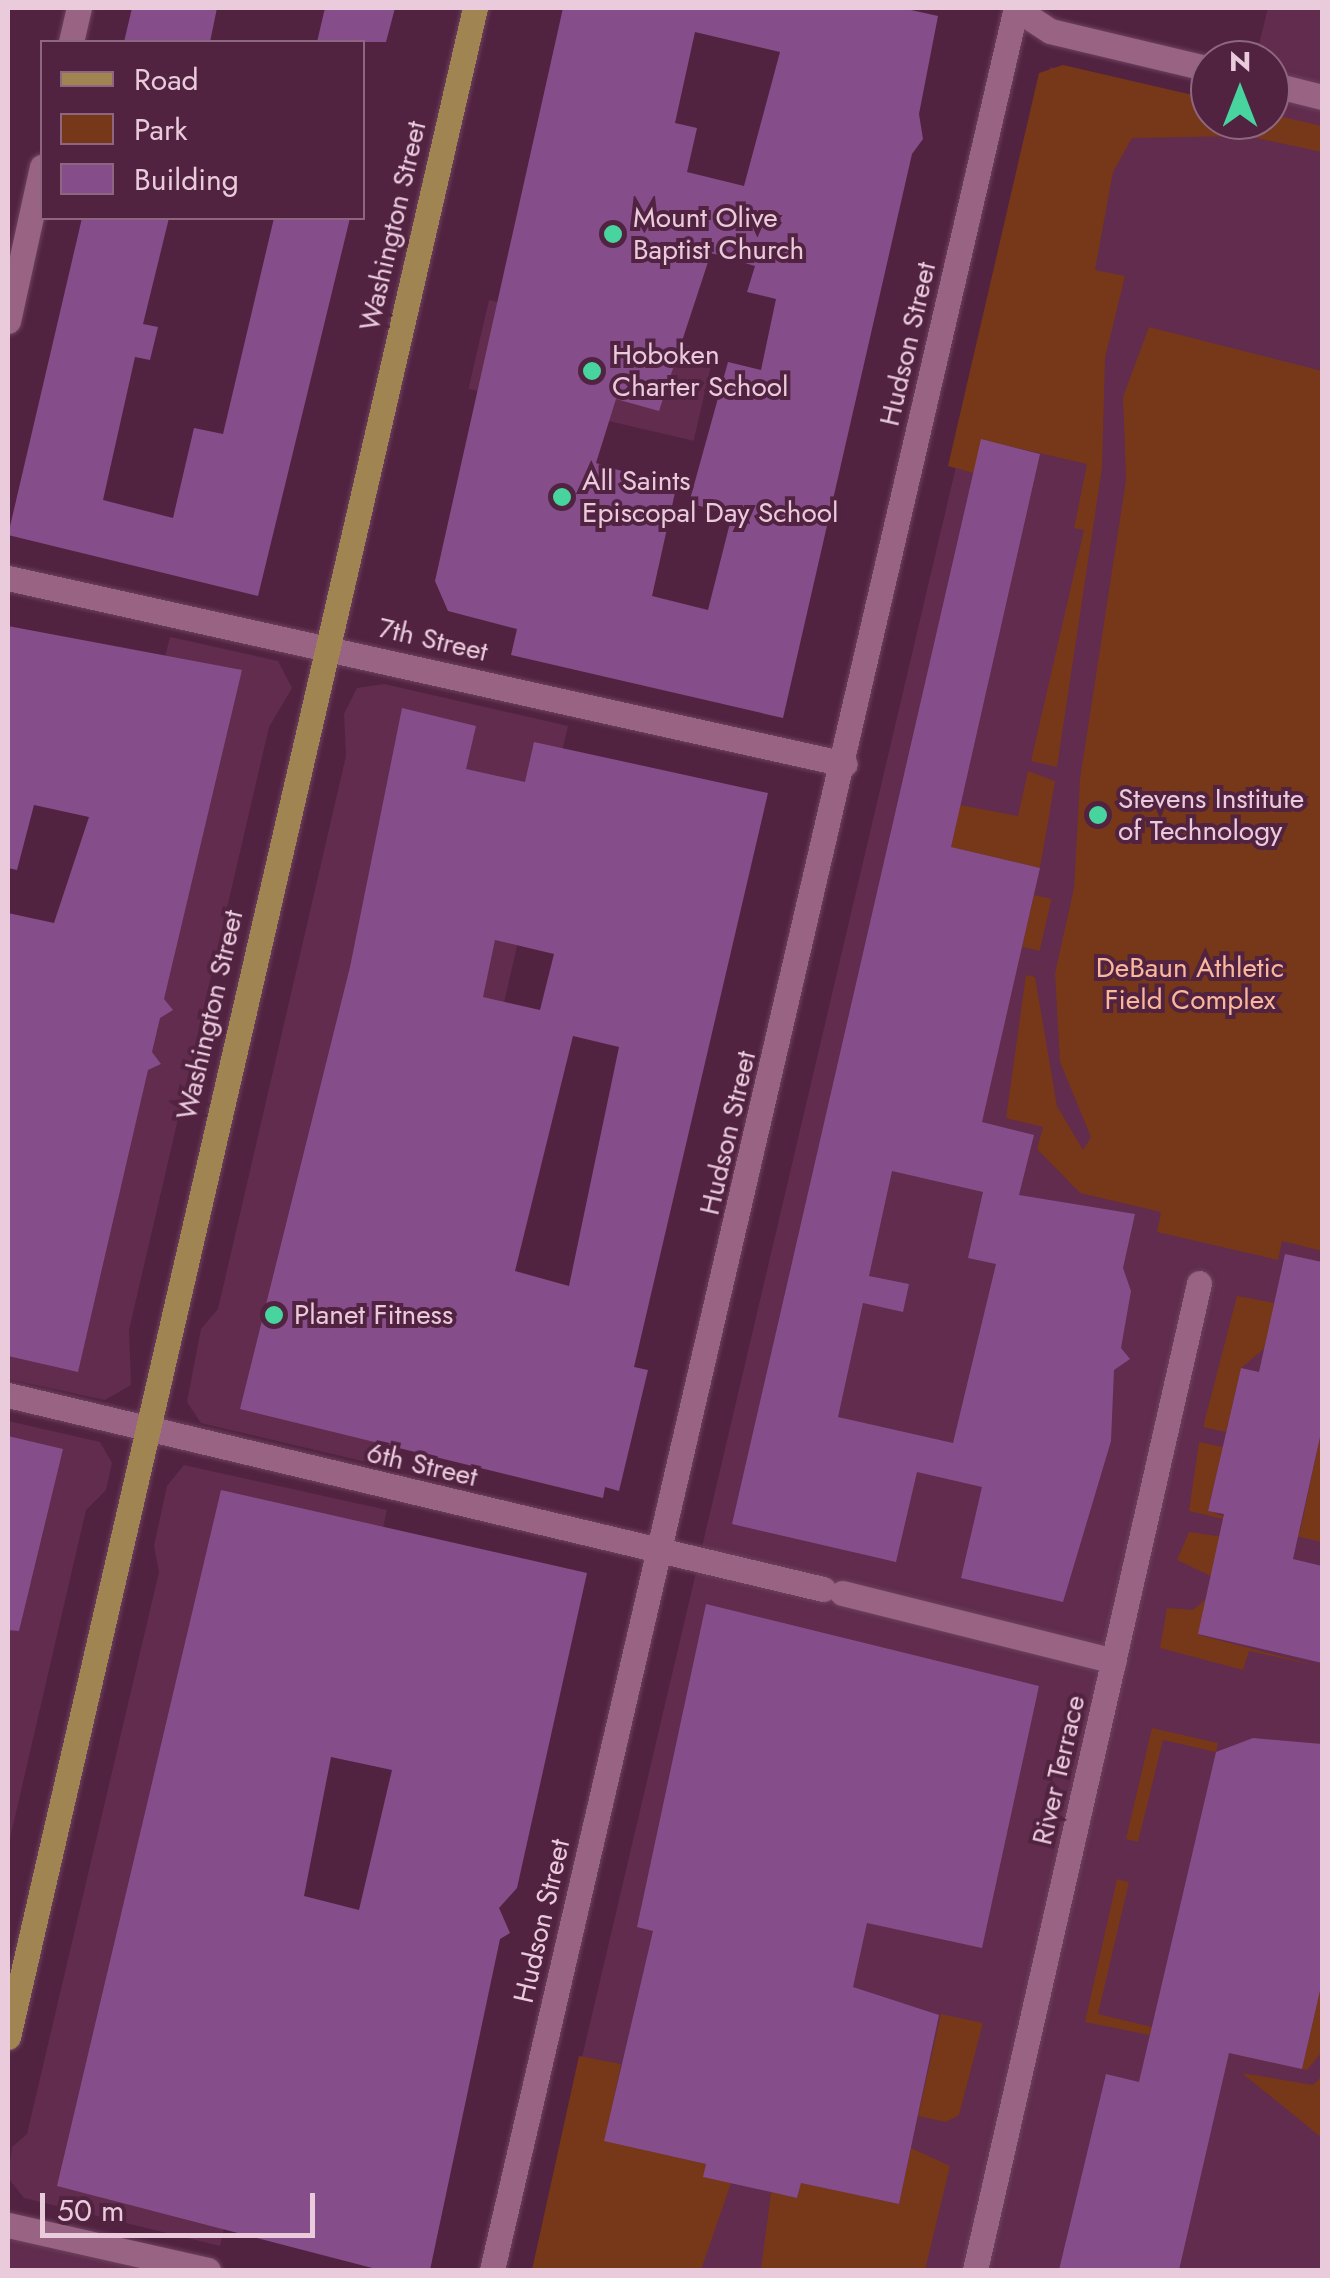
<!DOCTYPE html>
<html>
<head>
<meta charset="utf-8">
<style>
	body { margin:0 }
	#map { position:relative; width:1330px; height:2278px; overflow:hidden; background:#522341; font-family:Jost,sans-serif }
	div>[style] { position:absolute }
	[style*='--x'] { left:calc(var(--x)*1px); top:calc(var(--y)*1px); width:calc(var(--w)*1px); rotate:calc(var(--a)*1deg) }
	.built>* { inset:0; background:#612c4e; transform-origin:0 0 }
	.green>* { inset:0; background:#773719; transform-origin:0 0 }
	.building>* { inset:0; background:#854e8b }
	.roads { filter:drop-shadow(0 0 2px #6c425d) drop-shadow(0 0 2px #6c425d) }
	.minor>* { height:25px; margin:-12.5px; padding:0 12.5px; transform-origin:12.5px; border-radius:12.5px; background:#996383 }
	.major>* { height:25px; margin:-12.5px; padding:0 12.5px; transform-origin:12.5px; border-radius:12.5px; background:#a08552 }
	.dots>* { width:28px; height:28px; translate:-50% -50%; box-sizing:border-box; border:5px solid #522341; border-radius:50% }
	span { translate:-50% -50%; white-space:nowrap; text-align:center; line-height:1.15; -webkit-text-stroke:8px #522341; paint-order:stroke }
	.poi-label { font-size:28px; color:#e9cbdc }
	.left { translate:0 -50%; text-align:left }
	.street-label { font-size:28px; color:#e9cbdc }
	.park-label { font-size:28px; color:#f9b79b }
	.frame { position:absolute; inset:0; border:10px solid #e9cbdc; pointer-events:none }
	.legend { position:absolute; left:40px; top:40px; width:325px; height:180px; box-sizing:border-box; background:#522341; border:2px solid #8e667f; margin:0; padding:12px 18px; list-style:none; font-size:30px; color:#e9cbdc }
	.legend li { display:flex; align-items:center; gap:20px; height:50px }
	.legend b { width:50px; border:2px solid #8e667f }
	.north { position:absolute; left:1190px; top:40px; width:100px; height:100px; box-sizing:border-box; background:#522341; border:2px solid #8e667f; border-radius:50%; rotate:0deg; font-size:28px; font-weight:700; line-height:40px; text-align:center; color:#e9cbdc }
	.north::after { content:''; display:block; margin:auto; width:35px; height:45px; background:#47d49e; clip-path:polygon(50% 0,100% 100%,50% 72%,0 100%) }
	.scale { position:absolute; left:40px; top:2193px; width:275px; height:45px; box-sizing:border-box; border:5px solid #e9cbdc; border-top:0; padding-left:12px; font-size:30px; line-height:35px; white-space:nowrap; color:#e9cbdc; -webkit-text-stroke:8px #522341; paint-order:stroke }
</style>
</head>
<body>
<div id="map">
	<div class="built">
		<div style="clip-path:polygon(1268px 8px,1322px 8px,1322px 2270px,532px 2270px,1050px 67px,1210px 104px,1210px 120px,1270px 120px,1270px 60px,1255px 60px)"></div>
		<div style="left:489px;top:300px;width:231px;height:91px;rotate:13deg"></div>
		<div style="clip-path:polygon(170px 637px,278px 661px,292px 688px,269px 727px,129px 1330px,131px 1385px,105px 1400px,8px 1379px,8px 1294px)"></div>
		<div style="clip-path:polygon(384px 684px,568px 726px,396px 1469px,201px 1423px,187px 1402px,201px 1329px,218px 1309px,346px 756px,344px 714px,357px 688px)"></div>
		<div style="clip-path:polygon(8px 1421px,100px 1442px,112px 1463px,106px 1490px,86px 1510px,8px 1847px)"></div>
		<div style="clip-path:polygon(184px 1465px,387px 1510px,220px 2246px,24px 2198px,8px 2178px,12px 2147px,27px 2134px,159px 1572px,154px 1546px,167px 1486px)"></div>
		<div style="clip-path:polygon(8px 2240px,27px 2241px,149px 2270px,8px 2270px)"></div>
	</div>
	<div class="green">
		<div style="clip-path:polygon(1063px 65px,1210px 99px,1210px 120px,1270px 114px,1322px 126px,1322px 152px,1247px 136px,1132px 138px,1113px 172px,1095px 270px,1125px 276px,1105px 358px,1102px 468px,1057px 767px,1031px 761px,1084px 530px,1074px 528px,1087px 464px,982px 440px,974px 473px,948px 466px,1039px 73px)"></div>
		<div style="clip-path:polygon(1149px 327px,1322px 371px,1322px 1251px,1282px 1241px,1278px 1260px,1157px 1232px,1161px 1212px,1080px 1193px,1037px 1149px,1043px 1127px,1006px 1118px,1026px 975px,1035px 977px,1057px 1106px,1083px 1150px,1091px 1137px,1060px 1062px,1055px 973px,1074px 888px,1080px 779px,1126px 480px,1123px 397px)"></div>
		<div style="clip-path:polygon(1028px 771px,1055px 781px,1040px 868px,951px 847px,960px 805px,1018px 816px)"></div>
		<div style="left:1034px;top:895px;width:18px;height:53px;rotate:13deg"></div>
		<div style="clip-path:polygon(1237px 1296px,1274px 1303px,1265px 1348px,1241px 1368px,1226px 1432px,1203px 1427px)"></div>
		<div style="clip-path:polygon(1322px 1428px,1322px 1542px,1257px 1527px,1300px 1531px)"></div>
		<div style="clip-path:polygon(1199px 1442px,1223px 1447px,1208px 1510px,1236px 1522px,1189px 1511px)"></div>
		<div style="clip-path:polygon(1189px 1532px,1232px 1538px,1211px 1576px,1177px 1560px)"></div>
		<div style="clip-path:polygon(1206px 1599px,1199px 1635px,1322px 1667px,1249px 1651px,1243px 1670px,1160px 1648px,1167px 1608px,1193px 1610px)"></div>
		<div style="clip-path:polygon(1152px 1728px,1218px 1743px,1216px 1752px,1163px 1740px,1138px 1842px,1126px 1839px)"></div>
		<div style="clip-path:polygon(1117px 1879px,1129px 1882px,1098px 2014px,1152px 2027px,1150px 2035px,1085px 2022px)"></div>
		<div style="clip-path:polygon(1322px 1982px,1322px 2052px,1307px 2070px,1302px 2069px)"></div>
		<div style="clip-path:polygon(941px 2014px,983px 2023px,959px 2115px,946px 2122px,918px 2116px)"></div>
		<div style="clip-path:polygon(579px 2056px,621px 2064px,605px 2141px,706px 2164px,704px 2177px,731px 2183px,701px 2270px,532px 2270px)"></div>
		<div style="clip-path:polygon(1242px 2073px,1313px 2085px,1322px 2076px,1322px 2138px)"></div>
		<div style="clip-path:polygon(911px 2148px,950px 2166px,925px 2270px,761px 2270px,771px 2192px,797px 2198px,801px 2183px,899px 2204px)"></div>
	</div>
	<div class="building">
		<div style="clip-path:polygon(132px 8px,217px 8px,210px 42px,124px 42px)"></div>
		<div style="clip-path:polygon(325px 8px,395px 8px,386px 42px,317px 42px)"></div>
		<div style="clip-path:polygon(evenodd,563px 8px,902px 8px,938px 16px,919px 114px,923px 139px,912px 154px,783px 718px,511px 655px,517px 629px,448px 611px,435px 581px,563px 8px,695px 32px,780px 52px,744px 186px,687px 172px,697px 128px,675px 123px,695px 32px,563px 8px,711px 253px,755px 266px,747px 292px,776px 299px,761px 370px,728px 362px,689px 503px,732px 515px,708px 610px,652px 596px,676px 488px,596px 463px,616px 399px,659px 411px,711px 253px)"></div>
		<div style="clip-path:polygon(82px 218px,169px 218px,143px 324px,158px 327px,150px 360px,135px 357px,103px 500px,173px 518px,194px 428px,223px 434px,274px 218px,350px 218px,258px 596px,8px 535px)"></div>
		<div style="clip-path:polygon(evenodd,981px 439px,1040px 454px,951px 847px,1040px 868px,982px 1122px,1034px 1135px,1019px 1195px,1135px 1214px,1123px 1268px,1131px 1291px,1121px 1348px,1130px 1359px,1114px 1370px,1111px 1441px,1063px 1602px,961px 1578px,982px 1487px,917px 1472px,896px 1562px,732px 1524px,981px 439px,892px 1171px,983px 1192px,968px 1258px,996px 1264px,953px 1443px,838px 1417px,863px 1303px,903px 1312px,909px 1284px,869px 1276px,892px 1171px)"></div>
		<div style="clip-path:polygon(8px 626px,242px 670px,164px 999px,173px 1010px,160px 1018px,152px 1052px,161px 1064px,148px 1070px,78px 1372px,8px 1356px,8px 913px,54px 923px,89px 817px,34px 805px,17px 870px,8px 868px)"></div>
		<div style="clip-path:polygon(evenodd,402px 708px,476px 726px,466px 769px,525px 782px,534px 742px,768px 793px,634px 1367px,648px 1370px,619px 1491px,605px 1487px,603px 1498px,240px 1409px,350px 967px,402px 708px,495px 940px,554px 954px,540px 1010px,483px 997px,495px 940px,402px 708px,573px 1036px,619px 1047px,569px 1286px,515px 1271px,573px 1036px)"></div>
		<div style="clip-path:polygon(1285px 1254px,1322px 1262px,1322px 1428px,1293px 1559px,1322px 1566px,1322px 1663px,1198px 1634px,1224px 1514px,1208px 1511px,1241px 1368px,1259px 1372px)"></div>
		<div style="clip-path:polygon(8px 1436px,63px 1449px,19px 1631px,8px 1630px)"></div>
		<div style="clip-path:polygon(evenodd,221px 1490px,587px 1573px,517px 1888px,499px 1908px,510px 1933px,500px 1939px,430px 2270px,380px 2270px,57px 2186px,221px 1490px,331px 1757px,392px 1770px,359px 1910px,304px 1896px,331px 1757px)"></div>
		<div style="clip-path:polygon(706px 1604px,1039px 1686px,982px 1948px,867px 1923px,853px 1987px,939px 2015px,899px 2204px,801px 2183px,797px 2198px,771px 2192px,703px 2177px,706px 2164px,604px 2141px,653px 1931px,637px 1927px)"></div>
		<div style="clip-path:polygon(1253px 1738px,1322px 1744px,1322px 1982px,1302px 2069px,1229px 2053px,1179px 2270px,1059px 2270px,1106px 2074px,1139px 2082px,1216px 1752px)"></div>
	</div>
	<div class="roads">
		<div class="minor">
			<div style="--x:1015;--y:8;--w:42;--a:33.3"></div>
			<div style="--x:1050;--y:31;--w:164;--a:13.4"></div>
			<div style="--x:71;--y:42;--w:35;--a:-77"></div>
			<div style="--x:1270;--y:84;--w:54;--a:14"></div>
			<div style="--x:8;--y:321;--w:158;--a:-77.6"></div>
			<div style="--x:8;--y:578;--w:857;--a:12.53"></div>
			<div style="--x:8;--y:1395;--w:838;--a:13.39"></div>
			<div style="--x:842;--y:1593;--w:280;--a:14"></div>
			<div style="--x:8;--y:2225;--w:205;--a:12.7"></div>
			<div style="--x:492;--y:2270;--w:2322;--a:-76.96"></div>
			<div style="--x:975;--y:2270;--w:1012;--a:-77.21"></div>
		</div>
		<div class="major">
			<div style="--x:8;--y:2037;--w:2082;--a:-77.04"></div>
		</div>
	</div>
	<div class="dots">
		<div style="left:613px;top:234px;background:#47d49e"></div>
		<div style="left:592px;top:371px;background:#47d49e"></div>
		<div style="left:562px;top:497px;background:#47d49e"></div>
		<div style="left:1098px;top:815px;background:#47d49e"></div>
		<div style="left:274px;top:1315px;background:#47d49e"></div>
	</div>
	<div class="poi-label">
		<span class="left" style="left:633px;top:234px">Mount Olive<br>Baptist Church</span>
		<span class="left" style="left:612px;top:371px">Hoboken<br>Charter School</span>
		<span class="left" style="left:582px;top:497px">All Saints<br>Episcopal Day School</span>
		<span class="left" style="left:1118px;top:815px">Stevens Institute<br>of Technology</span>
		<span class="left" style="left:294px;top:1315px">Planet Fitness</span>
	</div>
	<div class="street-label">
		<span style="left:393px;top:226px;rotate:-77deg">Washington Street</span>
		<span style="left:908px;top:344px;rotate:-77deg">Hudson Street</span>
		<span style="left:433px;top:640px;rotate:13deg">7th Street</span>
		<span style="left:210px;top:1015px;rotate:-77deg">Washington Street</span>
		<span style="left:728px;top:1133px;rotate:-77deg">Hudson Street</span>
		<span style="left:422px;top:1465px;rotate:13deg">6th Street</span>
		<span style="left:1059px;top:1770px;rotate:-77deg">River Terrace</span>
		<span style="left:542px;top:1921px;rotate:-77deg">Hudson Street</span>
	</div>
	<div class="park-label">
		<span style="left:1190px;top:984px">DeBaun Athletic<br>Field Complex</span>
	</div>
	<div class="frame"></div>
	<ul class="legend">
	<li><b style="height:12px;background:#a08552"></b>Road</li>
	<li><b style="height:28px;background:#773719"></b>Park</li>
	<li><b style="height:28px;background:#854e8b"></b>Building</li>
	</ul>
	<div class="north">N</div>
	<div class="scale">50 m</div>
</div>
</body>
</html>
